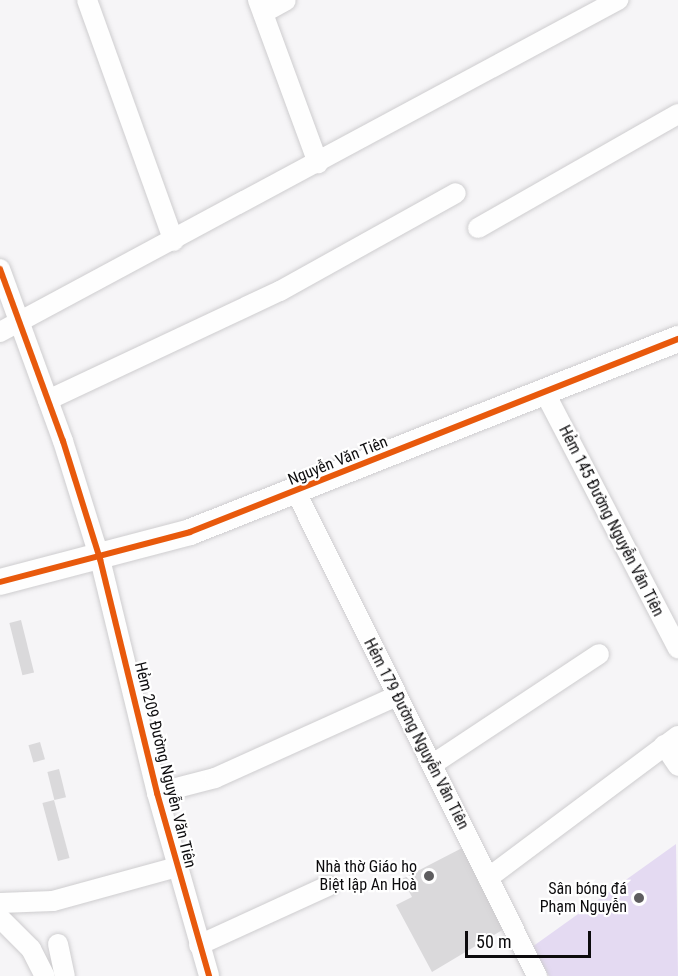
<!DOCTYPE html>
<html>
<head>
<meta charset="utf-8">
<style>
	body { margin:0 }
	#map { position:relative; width:678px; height:976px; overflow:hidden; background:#f6f5f7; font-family:"Roboto Condensed",sans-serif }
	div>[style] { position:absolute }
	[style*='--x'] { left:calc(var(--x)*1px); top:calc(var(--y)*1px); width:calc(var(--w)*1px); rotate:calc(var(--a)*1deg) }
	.green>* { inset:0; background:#e4daf2 }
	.building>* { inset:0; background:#dad9db; transform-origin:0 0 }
	.roads { filter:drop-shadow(0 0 2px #cecdcf) drop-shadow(0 0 2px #cecdcf) }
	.minor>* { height:20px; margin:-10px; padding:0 10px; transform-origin:10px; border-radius:10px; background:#fefefe }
	.tertiary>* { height:26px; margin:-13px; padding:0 13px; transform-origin:13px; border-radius:13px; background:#fefefe }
	.cycleway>* { height:6px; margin:-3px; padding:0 3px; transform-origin:3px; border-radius:3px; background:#e8590c }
	.dots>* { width:16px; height:16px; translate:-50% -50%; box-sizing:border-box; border:3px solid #fff; border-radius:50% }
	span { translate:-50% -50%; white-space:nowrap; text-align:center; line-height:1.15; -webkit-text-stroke:4.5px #fff; paint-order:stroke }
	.street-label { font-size:16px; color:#0c0b0d }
	.poi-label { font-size:16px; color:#0c0b0d }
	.right { translate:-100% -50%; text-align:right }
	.scale { position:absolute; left:465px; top:931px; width:126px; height:27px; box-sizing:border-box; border:3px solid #0c0b0d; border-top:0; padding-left:8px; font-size:18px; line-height:21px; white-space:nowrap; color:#0c0b0d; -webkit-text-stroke:4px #fff; paint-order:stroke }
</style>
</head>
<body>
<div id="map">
	<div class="green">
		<div style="clip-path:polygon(676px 844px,678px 976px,549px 976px,532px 947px)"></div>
	</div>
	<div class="building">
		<div style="left:21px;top:620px;width:54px;height:12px;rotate:76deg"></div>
		<div style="left:40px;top:742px;width:18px;height:12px;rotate:74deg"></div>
		<div style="left:59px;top:769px;width:29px;height:12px;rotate:76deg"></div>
		<div style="left:54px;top:800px;width:60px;height:12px;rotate:75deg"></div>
		<div style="clip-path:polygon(464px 847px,504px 929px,432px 972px,396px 905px,412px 897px,402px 879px)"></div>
	</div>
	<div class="roads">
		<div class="minor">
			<div style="--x:87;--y:0;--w:256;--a:70.2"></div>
			<div style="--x:258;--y:0;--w:174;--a:69.8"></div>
			<div style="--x:263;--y:13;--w:26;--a:-29"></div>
			<div style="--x:478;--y:228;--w:230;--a:-29.7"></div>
			<div style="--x:0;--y:269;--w:183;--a:69.9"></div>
			<div style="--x:63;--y:441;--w:124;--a:72.6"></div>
			<div style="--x:100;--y:559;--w:241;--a:76.3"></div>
			<div style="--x:157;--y:793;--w:190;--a:74.1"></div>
			<div style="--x:0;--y:332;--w:702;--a:-28.25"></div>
			<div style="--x:545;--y:393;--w:288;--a:62.5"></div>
			<div style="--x:48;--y:400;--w:256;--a:-25.2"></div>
			<div style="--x:280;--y:291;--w:201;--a:-29.1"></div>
			<div style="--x:296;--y:492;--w:541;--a:63.53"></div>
			<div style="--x:664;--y:745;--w:25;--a:56"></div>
			<div style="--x:433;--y:764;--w:199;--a:-33.5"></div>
			<div style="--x:157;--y:793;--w:60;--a:-14.5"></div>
			<div style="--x:215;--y:778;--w:200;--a:-24.3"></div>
			<div style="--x:488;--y:878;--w:237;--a:-36.8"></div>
			<div style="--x:0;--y:903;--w:53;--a:-2.2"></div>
			<div style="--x:53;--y:901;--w:129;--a:-15.3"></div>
			<div style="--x:0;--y:918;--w:44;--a:45"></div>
			<div style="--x:31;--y:949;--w:30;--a:63"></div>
			<div style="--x:58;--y:944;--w:33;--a:78"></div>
			<div style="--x:199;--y:945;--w:142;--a:-24.6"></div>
		</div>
		<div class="tertiary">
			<div style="--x:0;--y:582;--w:196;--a:-14.7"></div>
			<div style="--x:190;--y:532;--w:525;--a:-21.58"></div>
		</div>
	</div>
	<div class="cycleway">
		<div style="--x:0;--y:269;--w:183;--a:69.9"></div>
		<div style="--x:63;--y:441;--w:124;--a:72.6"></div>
		<div style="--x:100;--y:559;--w:241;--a:76.3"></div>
		<div style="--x:157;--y:793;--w:190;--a:74.1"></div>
		<div style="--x:0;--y:582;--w:196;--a:-14.7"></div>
		<div style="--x:190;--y:532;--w:525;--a:-21.58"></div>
	</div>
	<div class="dots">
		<div style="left:429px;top:876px;background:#5e5d5f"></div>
		<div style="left:639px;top:898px;background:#5e5d5f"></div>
	</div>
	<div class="street-label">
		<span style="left:338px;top:461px;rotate:-22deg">Nguyễn Văn Tiên</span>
		<span style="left:611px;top:521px;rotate:63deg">Hẻm 145 Đường Nguyễn Văn Tiên</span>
		<span style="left:416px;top:734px;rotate:63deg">Hẻm 179 Đường Nguyễn Văn Tiên</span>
		<span style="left:165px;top:765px;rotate:76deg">Hẻm 209 Đường Nguyễn Văn Tiên</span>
	</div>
	<div class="poi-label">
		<span class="right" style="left:417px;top:876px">Nhà thờ Giáo họ<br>Biệt lập An Hoà</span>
		<span class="right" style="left:627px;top:898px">Sân bóng đá<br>Phạm Nguyễn</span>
	</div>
	<div class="scale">50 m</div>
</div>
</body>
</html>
